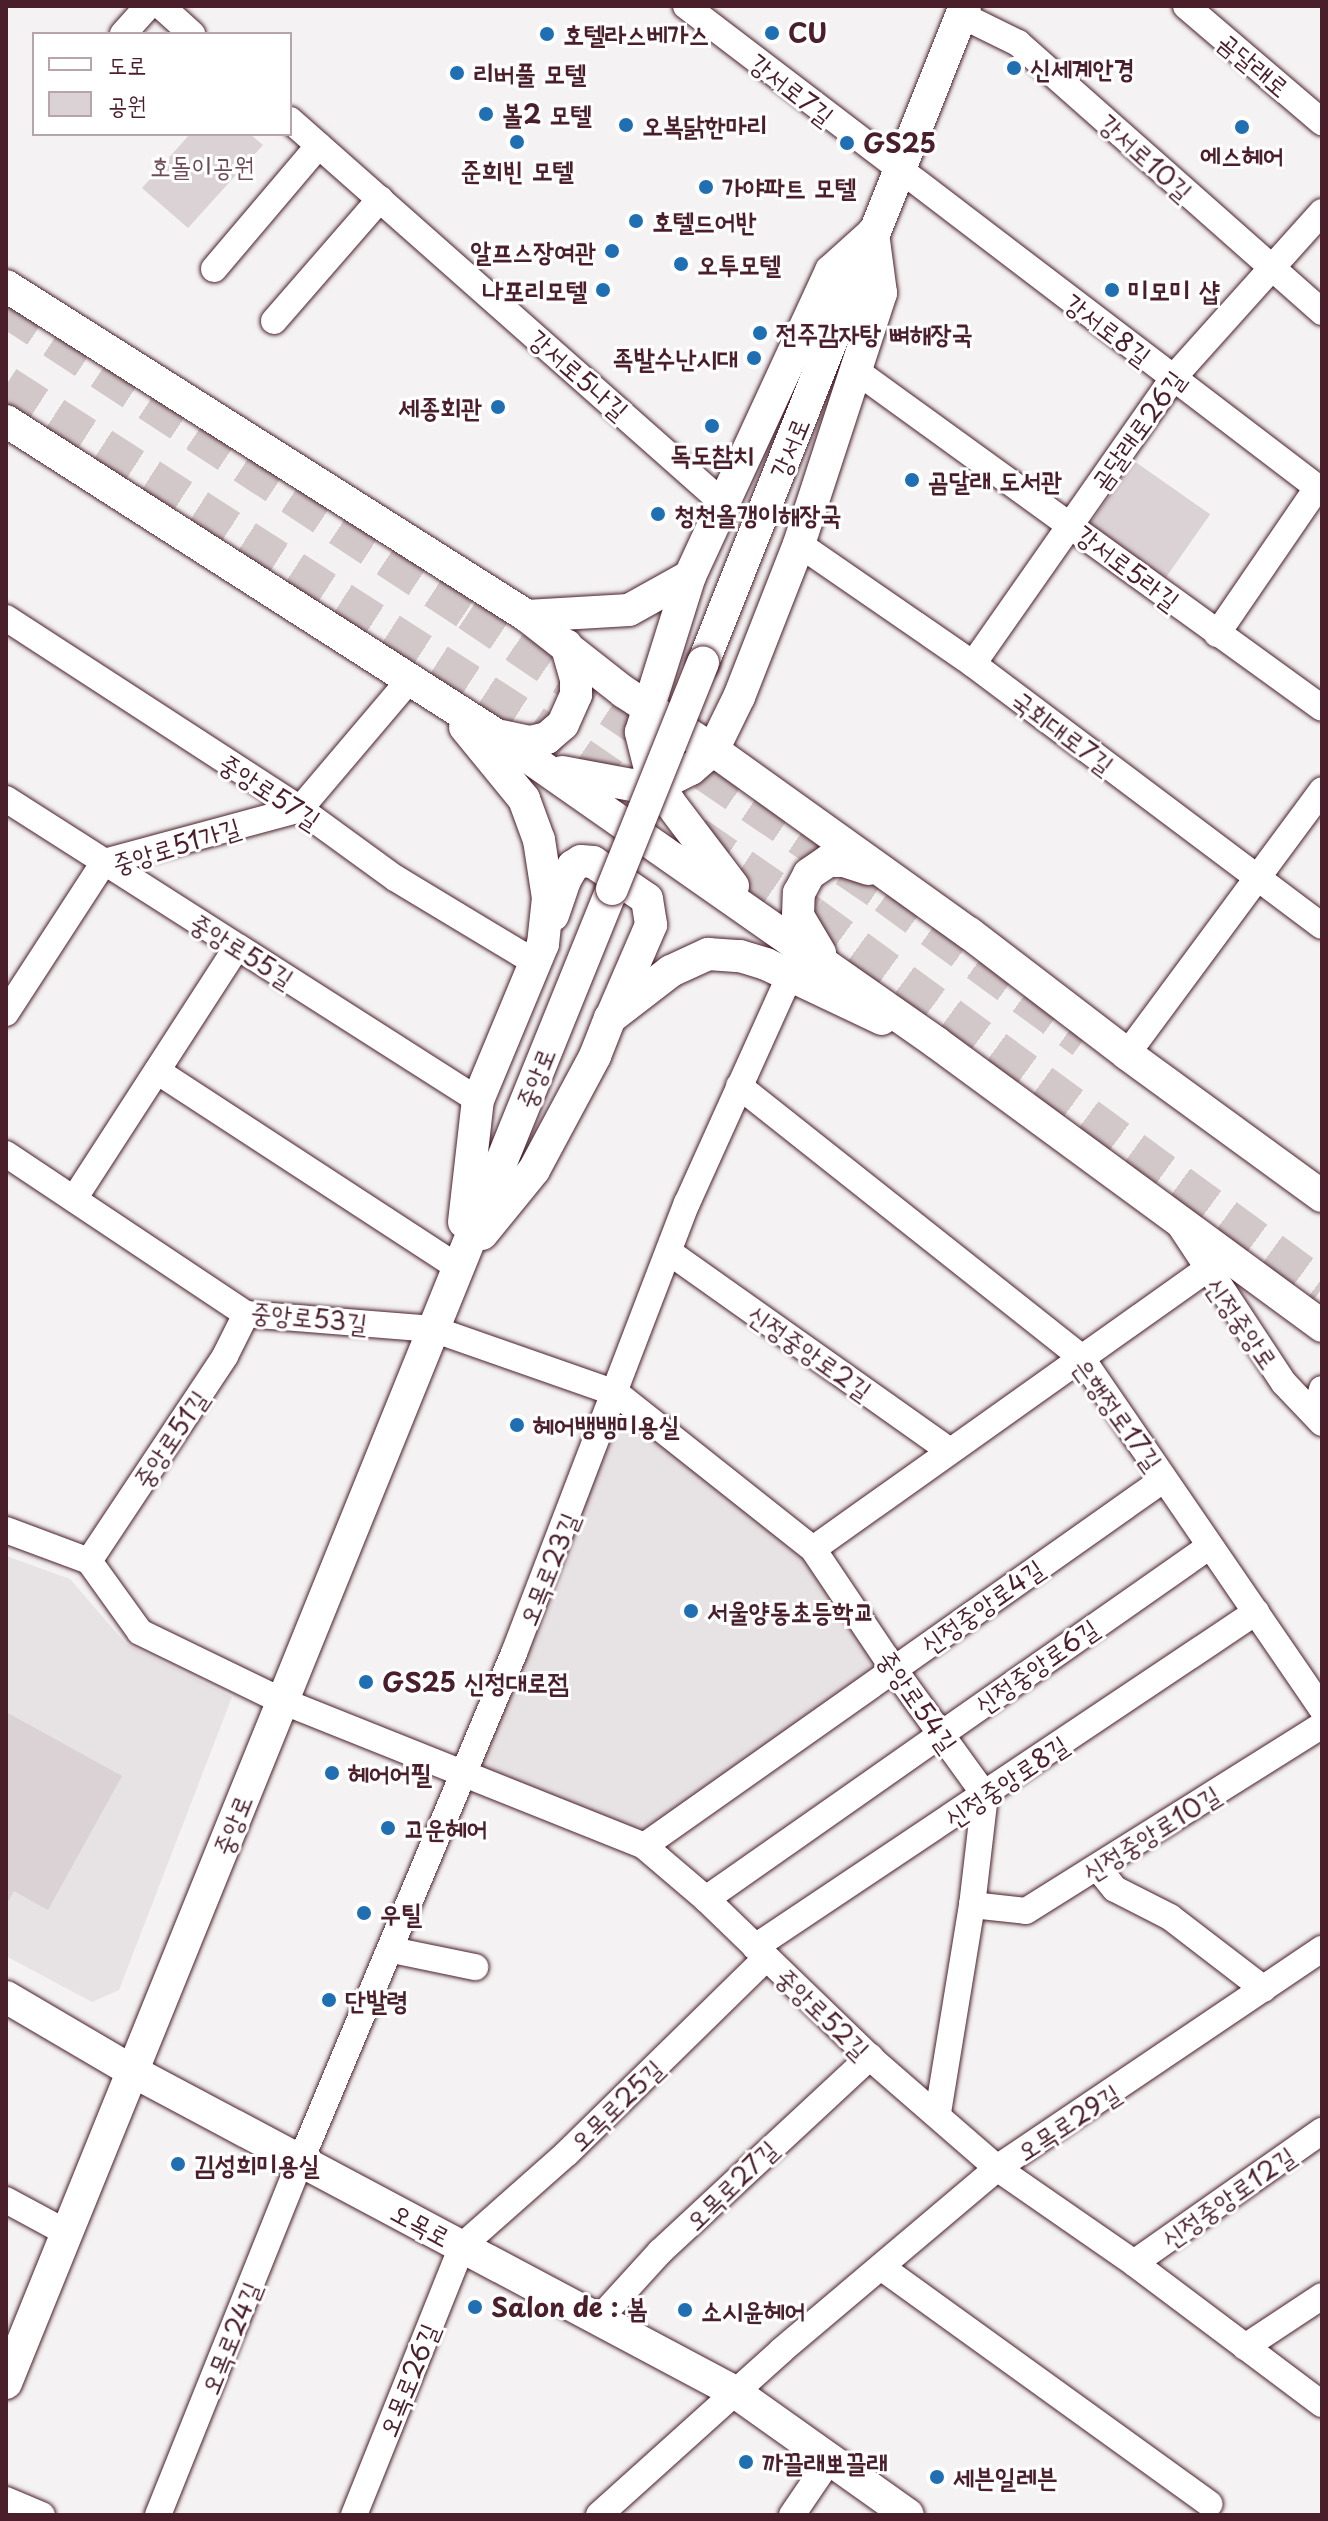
<!DOCTYPE html>
<html>
<head>
<meta charset="utf-8">
<style>
	body { margin:0 }
	#map { position:relative; width:1328px; height:2521px; overflow:hidden; background:#f4f2f2; font-family:"Playpen Sans","Poor Story",sans-serif }
	div>[style] { position:absolute }
	[style*='--x'] { left:calc(var(--x)*1px); top:calc(var(--y)*1px); width:calc(var(--w)*1px); rotate:calc(var(--a)*1deg) }
	.built>* { inset:0; background:#e7e2e3 }
	.green>* { inset:0; background:#dbd2d5; transform-origin:0 0 }
	.highway-tunnel>* { height:38px; margin-top:-19px; transform-origin:0; background:repeating-linear-gradient(90deg,#d2c8ca 0 38px,transparent 0 57px) }
	.roads { filter:drop-shadow(0 0 2px #4a1f2b) drop-shadow(0 0 2px #4a1f2b) }
	.minor>* { height:26px; margin:-13px; padding:0 13px; transform-origin:13px; border-radius:13px; background:#fff }
	.major>* { height:32px; margin:-16px; padding:0 16px; transform-origin:16px; border-radius:16px; background:#fff }
	.bridges { filter:drop-shadow(0 0 2px #4a1f2b) drop-shadow(0 0 2px #4a1f2b) }
	.major-bridge>* { height:32px; margin:-16px; padding:0 16px; transform-origin:16px; border-radius:16px; background:#fff }
	.dots>* { width:22px; height:22px; translate:-50% -50%; box-sizing:border-box; border:4px solid #fff; border-radius:50% }
	span { translate:-50% -50%; white-space:nowrap; text-align:center; line-height:1.15; -webkit-text-stroke:6px #fff; paint-order:stroke }
	.poi-label { font-size:26px; color:#4a1f2b; font-weight:700 }
	.left { translate:0 -50%; text-align:left }
	.right { translate:-100% -50%; text-align:right }
	.street-label { font-size:26px; color:#4a1f2b }
	.park-label { font-size:26px; color:#6e4c56 }
	.frame { position:absolute; inset:0; border:8px solid #4a1f2b; pointer-events:none }
	.legend { position:absolute; left:32px; top:32px; width:260px; height:104px; box-sizing:border-box; background:#fff; border:2px solid #b7a5aa; margin:0; padding:10px 14px; list-style:none; font-size:24px; color:#4a1f2b }
	.legend li { display:flex; align-items:center; gap:16px; height:40px }
	.legend b { width:40px; border:2px solid #b7a5aa }
</style>
</head>
<body>
<div id="map">
	<div class="built">
		<div style="clip-path:polygon(622px 1412px,804px 1556px,876px 1666px,647px 1834px,478px 1767px)"></div>
		<div style="clip-path:polygon(6px 1556px,70px 1579px,126px 1644px,232px 1697px,119px 1990px,92px 2002px,6px 1956px)"></div>
	</div>
	<div class="green">
		<div style="clip-path:polygon(190px 134px,250px 134px,263px 145px,188px 228px,142px 188px)"></div>
		<div style="left:1134px;top:461px;width:93px;height:80px;rotate:35deg"></div>
		<div style="clip-path:polygon(6px 1712px,122px 1776px,48px 1910px,14px 1891px,6px 1905px)"></div>
	</div>
	<div class="highway-tunnel">
		<div style="--x:6;--y:308;--w:554;--a:33.29"></div>
		<div style="--x:469;--y:612;--w:504;--a:34.16"></div>
		<div style="--x:886;--y:895;--w:245;--a:36.2"></div>
		<div style="--x:6;--y:385;--w:627;--a:32.75"></div>
		<div style="--x:533;--y:724;--w:115;--a:34.4"></div>
		<div style="--x:695;--y:835;--w:141;--a:34.6"></div>
		<div style="--x:811;--y:915;--w:633;--a:36.13"></div>
	</div>
	<div class="roads">
		<div class="minor">
			<div style="--x:161;--y:6;--w:42;--a:42.1"></div>
			<div style="--x:686;--y:6;--w:800;--a:37.33"></div>
			<div style="--x:1186;--y:6;--w:179;--a:40.5"></div>
			<div style="--x:961;--y:15;--w:64;--a:26.2"></div>
			<div style="--x:1018;--y:43;--w:406;--a:41.5"></div>
			<div style="--x:123;--y:34;--w:38;--a:-48"></div>
			<div style="--x:290;--y:120;--w:578;--a:41.49"></div>
			<div style="--x:214;--y:269;--w:162;--a:-49.7"></div>
			<div style="--x:274;--y:321;--w:162;--a:-49"></div>
			<div style="--x:855;--y:370;--w:576;--a:35.9"></div>
			<div style="--x:799;--y:544;--w:211;--a:34.6"></div>
			<div style="--x:973;--y:664;--w:436;--a:36.9"></div>
			<div style="--x:6;--y:618;--w:351;--a:33"></div>
			<div style="--x:300;--y:809;--w:117;--a:36"></div>
			<div style="--x:395;--y:878;--w:165;--a:31.1"></div>
			<div style="--x:1217;--y:634;--w:177;--a:-55.6"></div>
			<div style="--x:973;--y:664;--w:349;--a:-55"></div>
			<div style="--x:1173;--y:378;--w:223;--a:-48.1"></div>
			<div style="--x:6;--y:799;--w:560;--a:32.53"></div>
			<div style="--x:6;--y:1013;--w:180;--a:-57"></div>
			<div style="--x:104;--y:862;--w:203;--a:-15.1"></div>
			<div style="--x:300;--y:809;--w:172;--a:-49.7"></div>
			<div style="--x:1127;--y:1054;--w:328;--a:-53.5"></div>
			<div style="--x:157;--y:1071;--w:359;--a:33.1"></div>
			<div style="--x:739;--y:1086;--w:436;--a:38.4"></div>
			<div style="--x:1081;--y:1357;--w:427;--a:55.6"></div>
			<div style="--x:6;--y:1154;--w:288;--a:33.7"></div>
			<div style="--x:246;--y:1314;--w:188;--a:4.6"></div>
			<div style="--x:433;--y:1329;--w:194;--a:19.3"></div>
			<div style="--x:616;--y:1393;--w:251;--a:38.4"></div>
			<div style="--x:813;--y:1549;--w:143;--a:56.1"></div>
			<div style="--x:893;--y:1668;--w:157;--a:54.1"></div>
			<div style="--x:985;--y:1795;--w:111;--a:96.7"></div>
			<div style="--x:972;--y:1905;--w:211;--a:99.3"></div>
			<div style="--x:74;--y:1199;--w:300;--a:-57.1"></div>
			<div style="--x:1177;--y:1221;--w:194;--a:56.6"></div>
			<div style="--x:1284;--y:1383;--w:55;--a:46.5"></div>
			<div style="--x:669;--y:1252;--w:344;--a:35.3"></div>
			<div style="--x:1322;--y:1389;--w:16;--a:105"></div>
			<div style="--x:1318;--y:1404;--w:14;--a:73"></div>
			<div style="--x:6;--y:1530;--w:89;--a:20.5"></div>
			<div style="--x:89;--y:1561;--w:87;--a:54.3"></div>
			<div style="--x:140;--y:1632;--w:158;--a:25.9"></div>
			<div style="--x:282;--y:1701;--w:390;--a:21.8"></div>
			<div style="--x:644;--y:1846;--w:82;--a:40.5"></div>
			<div style="--x:706;--y:1899;--w:233;--a:44"></div>
			<div style="--x:874;--y:2061;--w:163;--a:41"></div>
			<div style="--x:997;--y:2168;--w:167;--a:34.7"></div>
			<div style="--x:1134;--y:2263;--w:235;--a:36.9"></div>
			<div style="--x:813;--y:1549;--w:482;--a:-35.4"></div>
			<div style="--x:89;--y:1561;--w:246;--a:-56.4"></div>
			<div style="--x:225;--y:1356;--w:47;--a:-63.4"></div>
			<div style="--x:644;--y:1846;--w:636;--a:-35.21"></div>
			<div style="--x:1097;--y:1867;--w:28;--a:51"></div>
			<div style="--x:1115;--y:1889;--w:62;--a:27"></div>
			<div style="--x:1170;--y:1917;--w:118;--a:37.5"></div>
			<div style="--x:706;--y:1899;--w:615;--a:-35.01"></div>
			<div style="--x:972;--y:1905;--w:54;--a:6.3"></div>
			<div style="--x:1026;--y:1911;--w:350;--a:-32.1"></div>
			<div style="--x:755;--y:1947;--w:603;--a:-33.77"></div>
			<div style="--x:392;--y:1950;--w:85;--a:11.6"></div>
			<div style="--x:6;--y:2200;--w:69;--a:28.4"></div>
			<div style="--x:1134;--y:2263;--w:230;--a:-35.1"></div>
			<div style="--x:881;--y:2267;--w:405;--a:35.8"></div>
			<div style="--x:599;--y:2319;--w:91;--a:-47.7"></div>
			<div style="--x:660;--y:2252;--w:287;--a:-42.9"></div>
			<div style="--x:1245;--y:2347;--w:92;--a:-33.5"></div>
			<div style="--x:6;--y:2500;--w:39;--a:23"></div>
			<div style="--x:158;--y:2515;--w:383;--a:-68.1"></div>
			<div style="--x:301;--y:2160;--w:550;--a:-67.21"></div>
			<div style="--x:514;--y:1653;--w:482;--a:-69"></div>
			<div style="--x:687;--y:1203;--w:250;--a:-65.7"></div>
			<div style="--x:354;--y:2515;--w:290;--a:-68.1"></div>
			<div style="--x:462;--y:2246;--w:140;--a:-41.5"></div>
			<div style="--x:567;--y:2153;--w:279;--a:-44.4"></div>
			<div style="--x:599;--y:2515;--w:246;--a:-42"></div>
			<div style="--x:782;--y:2350;--w:282;--a:-40.2"></div>
			<div style="--x:997;--y:2168;--w:392;--a:-34"></div>
			<div style="--x:792;--y:2515;--w:68;--a:-55.8"></div>
		</div>
		<div class="major">
			<div style="--x:6;--y:286;--w:617;--a:32.35"></div>
			<div style="--x:527;--y:616;--w:123;--a:38.1"></div>
			<div style="--x:624;--y:692;--w:106;--a:33.1"></div>
			<div style="--x:713;--y:750;--w:315;--a:35.6"></div>
			<div style="--x:969;--y:933;--w:199;--a:37.4"></div>
			<div style="--x:1127;--y:1054;--w:241;--a:36.1"></div>
			<div style="--x:6;--y:421;--w:584;--a:32.63"></div>
			<div style="--x:498;--y:736;--w:536;--a:34.97"></div>
			<div style="--x:937;--y:1043;--w:478;--a:36.3"></div>
			<div style="--x:527;--y:616;--w:102;--a:-3.4"></div>
			<div style="--x:629;--y:610;--w:70;--a:-29.1"></div>
			<div style="--x:703;--y:663;--w:707;--a:-68.26"></div>
			<div style="--x:501;--y:736;--w:30;--a:12"></div>
			<div style="--x:530;--y:742;--w:17;--a:-13"></div>
			<div style="--x:547;--y:738;--w:21;--a:-41"></div>
			<div style="--x:563;--y:724;--w:32;--a:-66"></div>
			<div style="--x:576;--y:695;--w:16;--a:-90"></div>
			<div style="--x:576;--y:679;--w:35;--a:-106"></div>
			<div style="--x:562;--y:772;--w:71;--a:10.5"></div>
			<div style="--x:632;--y:785;--w:37;--a:-8"></div>
			<div style="--x:669;--y:780;--w:25;--a:-27"></div>
			<div style="--x:691;--y:769;--w:29;--a:-41"></div>
			<div style="--x:713;--y:750;--w:59;--a:-63.9"></div>
			<div style="--x:739;--y:697;--w:164;--a:-68.6"></div>
			<div style="--x:799;--y:544;--w:264;--a:-71.9"></div>
			<div style="--x:881;--y:293;--w:61;--a:-97.6"></div>
			<div style="--x:733;--y:886;--w:104;--a:-127.2"></div>
			<div style="--x:670;--y:803;--w:39;--a:-120"></div>
			<div style="--x:650;--y:769;--w:38;--a:-104"></div>
			<div style="--x:641;--y:732;--w:164;--a:-72.6"></div>
			<div style="--x:690;--y:576;--w:336;--a:-65.2"></div>
			<div style="--x:831;--y:271;--w:57;--a:-42.1"></div>
			<div style="--x:553;--y:915;--w:37;--a:-71"></div>
			<div style="--x:565;--y:880;--w:16;--a:-60"></div>
			<div style="--x:573;--y:866;--w:9;--a:-32"></div>
			<div style="--x:581;--y:861;--w:12;--a:5"></div>
			<div style="--x:593;--y:862;--w:65;--a:34.4"></div>
			<div style="--x:647;--y:899;--w:26;--a:81"></div>
			<div style="--x:651;--y:925;--w:98;--a:113.4"></div>
			<div style="--x:820;--y:953;--w:43;--a:-120.7"></div>
			<div style="--x:798;--y:916;--w:23;--a:-88"></div>
			<div style="--x:799;--y:893;--w:21;--a:-62"></div>
			<div style="--x:809;--y:874;--w:23;--a:-34"></div>
			<div style="--x:828;--y:861;--w:16;--a:0"></div>
			<div style="--x:844;--y:861;--w:26;--a:18"></div>
			<div style="--x:464;--y:1222;--w:123;--a:-83.5"></div>
			<div style="--x:478;--y:1100;--w:169;--a:-67.4"></div>
			<div style="--x:543;--y:944;--w:46;--a:-83.8"></div>
			<div style="--x:548;--y:898;--w:59;--a:-98.8"></div>
			<div style="--x:539;--y:840;--w:44;--a:-110.1"></div>
			<div style="--x:524;--y:799;--w:93;--a:-129.3"></div>
			<div style="--x:482;--y:1234;--w:82;--a:-50.9"></div>
			<div style="--x:534;--y:1170;--w:129;--a:-61.8"></div>
			<div style="--x:595;--y:1056;--w:41;--a:-68.5"></div>
			<div style="--x:610;--y:1018;--w:77;--a:-37.6"></div>
			<div style="--x:671;--y:971;--w:41;--a:-24.7"></div>
			<div style="--x:708;--y:954;--w:32;--a:4"></div>
			<div style="--x:740;--y:956;--w:27;--a:17"></div>
			<div style="--x:766;--y:964;--w:128;--a:25.4"></div>
			<div style="--x:6;--y:1997;--w:146;--a:30.4"></div>
			<div style="--x:132;--y:2071;--w:683;--a:28.03"></div>
			<div style="--x:735;--y:2392;--w:212;--a:35.4"></div>
			<div style="--x:6;--y:2383;--w:1612;--a:-67.92"></div>
		</div>
	</div>
	<div class="bridges">
		<div class="major-bridge">
			<div style="--x:612;--y:889;--w:244;--a:-68.1"></div>
		</div>
	</div>
	<div class="dots">
		<div style="left:772px;top:33px;background:#1f6fb2"></div>
		<div style="left:547px;top:34px;background:#1f6fb2"></div>
		<div style="left:1014px;top:68px;background:#1f6fb2"></div>
		<div style="left:457px;top:73px;background:#1f6fb2"></div>
		<div style="left:486px;top:114px;background:#1f6fb2"></div>
		<div style="left:626px;top:125px;background:#1f6fb2"></div>
		<div style="left:1242px;top:127px;background:#1f6fb2"></div>
		<div style="left:517px;top:142px;background:#1f6fb2"></div>
		<div style="left:847px;top:143px;background:#1f6fb2"></div>
		<div style="left:706px;top:187px;background:#1f6fb2"></div>
		<div style="left:636px;top:221px;background:#1f6fb2"></div>
		<div style="left:612px;top:251px;background:#1f6fb2"></div>
		<div style="left:681px;top:264px;background:#1f6fb2"></div>
		<div style="left:603px;top:290px;background:#1f6fb2"></div>
		<div style="left:1112px;top:290px;background:#1f6fb2"></div>
		<div style="left:760px;top:333px;background:#1f6fb2"></div>
		<div style="left:754px;top:358px;background:#1f6fb2"></div>
		<div style="left:498px;top:407px;background:#1f6fb2"></div>
		<div style="left:712px;top:426px;background:#1f6fb2"></div>
		<div style="left:912px;top:480px;background:#1f6fb2"></div>
		<div style="left:658px;top:514px;background:#1f6fb2"></div>
		<div style="left:517px;top:1425px;background:#1f6fb2"></div>
		<div style="left:691px;top:1611px;background:#1f6fb2"></div>
		<div style="left:366px;top:1682px;background:#1f6fb2"></div>
		<div style="left:332px;top:1773px;background:#1f6fb2"></div>
		<div style="left:388px;top:1828px;background:#1f6fb2"></div>
		<div style="left:364px;top:1913px;background:#1f6fb2"></div>
		<div style="left:329px;top:2000px;background:#1f6fb2"></div>
		<div style="left:178px;top:2164px;background:#1f6fb2"></div>
		<div style="left:475px;top:2307px;background:#1f6fb2"></div>
		<div style="left:685px;top:2310px;background:#1f6fb2"></div>
		<div style="left:746px;top:2462px;background:#1f6fb2"></div>
		<div style="left:937px;top:2477px;background:#1f6fb2"></div>
	</div>
	<div class="poi-label">
		<span class="left" style="left:788px;top:33px">CU</span>
		<span class="left" style="left:563px;top:34px">호텔라스베가스</span>
		<span class="left" style="left:1030px;top:68px">신세계안경</span>
		<span class="left" style="left:473px;top:73px">리버풀 모텔</span>
		<span class="left" style="left:502px;top:114px">볼2 모텔</span>
		<span class="left" style="left:642px;top:125px">오복닭한마리</span>
		<span class="left" style="left:863px;top:143px">GS25</span>
		<span style="left:1242px;top:155px">에스헤어</span>
		<span style="left:517px;top:170px">준희빈 모텔</span>
		<span class="left" style="left:722px;top:187px">가야파트 모텔</span>
		<span class="left" style="left:652px;top:221px">호텔드어반</span>
		<span class="right" style="left:596px;top:251px">알프스장여관</span>
		<span class="left" style="left:697px;top:264px">오투모텔</span>
		<span class="right" style="left:587px;top:290px">나포리모텔</span>
		<span class="left" style="left:1128px;top:290px">미모미 샵</span>
		<span class="left" style="left:776px;top:333px">전주감자탕 뼈해장국</span>
		<span class="right" style="left:738px;top:358px">족발수난시대</span>
		<span class="right" style="left:482px;top:407px">세종회관</span>
		<span style="left:712px;top:454px">독도참치</span>
		<span class="left" style="left:928px;top:480px">곰달래 도서관</span>
		<span class="left" style="left:674px;top:514px">청천올갱이해장국</span>
		<span class="left" style="left:533px;top:1425px">헤어뱅뱅미용실</span>
		<span class="left" style="left:707px;top:1611px">서울양동초등학교</span>
		<span class="left" style="left:382px;top:1682px">GS25 신정대로점</span>
		<span class="left" style="left:348px;top:1773px">헤어어필</span>
		<span class="left" style="left:404px;top:1828px">고운헤어</span>
		<span class="left" style="left:380px;top:1913px">우틸</span>
		<span class="left" style="left:345px;top:2000px">단발령</span>
		<span class="left" style="left:194px;top:2164px">김성희미용실</span>
		<span class="left" style="left:491px;top:2307px">Salon de : 봄</span>
		<span class="left" style="left:701px;top:2310px">소시윤헤어</span>
		<span class="left" style="left:762px;top:2462px">까끌래뽀끌래</span>
		<span class="left" style="left:953px;top:2477px">세븐일레븐</span>
	</div>
	<div class="street-label">
		<span style="left:1254px;top:64px;rotate:40deg">곰달래로</span>
		<span style="left:792px;top:89px;rotate:38deg">강서로7길</span>
		<span style="left:1146px;top:157px;rotate:42deg">강서로10길</span>
		<span style="left:1108px;top:329px;rotate:37deg">강서로8길</span>
		<span style="left:579px;top:374px;rotate:41deg">강서로5나길</span>
		<span style="left:1137px;top:430px;rotate:-54deg">곰달래로26길</span>
		<span style="left:789px;top:448px;rotate:-68deg">강서로</span>
		<span style="left:1128px;top:567px;rotate:37deg">강서로5라길</span>
		<span style="left:1063px;top:732px;rotate:37deg">국회대로7길</span>
		<span style="left:270px;top:791px;rotate:33deg">중앙로57길</span>
		<span style="left:176px;top:845px;rotate:-17deg">중앙로51가길</span>
		<span style="left:242px;top:950px;rotate:32deg">중앙로55길</span>
		<span style="left:535px;top:1078px;rotate:-68deg">중앙로</span>
		<span style="left:309px;top:1317px;rotate:6deg">중앙로53길</span>
		<span style="left:1242px;top:1323px;rotate:55deg">신정중앙로</span>
		<span style="left:810px;top:1352px;rotate:35deg">신정중앙로2길</span>
		<span style="left:1118px;top:1414px;rotate:54deg">은행정로17길</span>
		<span style="left:170px;top:1439px;rotate:-56deg">중앙로51길</span>
		<span style="left:548px;top:1569px;rotate:-68deg">오목로23길</span>
		<span style="left:982px;top:1606px;rotate:-35deg">신정중앙로4길</span>
		<span style="left:1036px;top:1666px;rotate:-35deg">신정중앙로6길</span>
		<span style="left:918px;top:1701px;rotate:55deg">중앙로54길</span>
		<span style="left:1006px;top:1781px;rotate:-34deg">신정중앙로8길</span>
		<span style="left:232px;top:1825px;rotate:-68deg">중앙로</span>
		<span style="left:1151px;top:1833px;rotate:-32deg">신정중앙로10길</span>
		<span style="left:823px;top:2013px;rotate:44deg">중앙로52길</span>
		<span style="left:616px;top:2105px;rotate:-44deg">오목로25길</span>
		<span style="left:1068px;top:2122px;rotate:-33deg">오목로29길</span>
		<span style="left:731px;top:2185px;rotate:-44deg">오목로27길</span>
		<span style="left:1228px;top:2197px;rotate:-35deg">신정중앙로12길</span>
		<span style="left:421px;top:2224px;rotate:28deg">오목로</span>
		<span style="left:230px;top:2338px;rotate:-68deg">오목로24길</span>
		<span style="left:408px;top:2380px;rotate:-68deg">오목로26길</span>
	</div>
	<div class="park-label">
		<span style="left:202px;top:166px">호돌이공원</span>
	</div>
	<div class="frame"></div>
	<ul class="legend">
	<li><b style="height:10px;background:#fff"></b>도로</li>
	<li><b style="height:22px;background:#dbd2d5"></b>공원</li>
	</ul>
</div>
</body>
</html>
